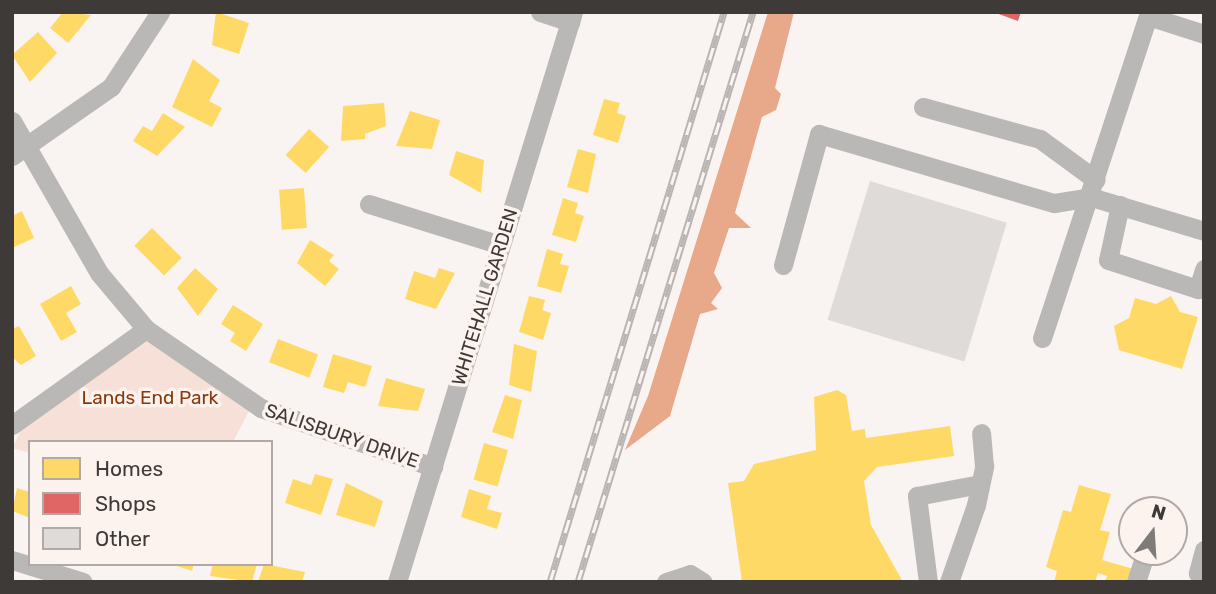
<!DOCTYPE html>
<html>
<head>
<meta charset="utf-8">
<style>
	body { margin:0 }
	#map { position:relative; width:1216px; height:594px; overflow:hidden; background:#f9f4f2; font-family:Rubik,sans-serif }
	div>[style] { position:absolute }
	[style*='--x'] { left:calc(var(--x)*1px); top:calc(var(--y)*1px); width:calc(var(--w)*1px); rotate:calc(var(--a)*1deg) }
	.green>* { inset:0; background:#f6e0d7 }
	.water>* { inset:0; background:#e8a88a }
	.homes>* { inset:0; background:#ffd966; transform-origin:0 0 }
	.shops>* { inset:0; background:#e06666 }
	.building>* { inset:0; background:#dfdbd9; transform-origin:0 0 }
	.minor>* { height:19px; margin:-9.5px; padding:0 9.5px; transform-origin:9.5px; border-radius:9.5px; background:#bab8b6 }
	.rail>* { height:7px; margin-top:-3.5px; transform-origin:0; background:repeating-linear-gradient(90deg,#fcf3ef 0 13px,#b8b5b4 0 26px); box-sizing:border-box; border-block:2px solid #b8b5b4 }
	span { translate:-50% -50%; white-space:nowrap; text-align:center; line-height:1.15; -webkit-text-stroke:7px #fcf3ef; paint-order:stroke }
	.street-label { font-size:19px; color:#3e3a38 }
	.park-label { font-size:19px; color:#893909 }
	.frame { position:absolute; inset:0; border:14px solid #3e3a38; pointer-events:none }
	.legend { position:absolute; left:28px; top:440px; width:245px; height:126px; box-sizing:border-box; background:#fcf3ef; border:2px solid #b0a9a6; margin:0; padding:9px 12px; list-style:none; font-size:21px; color:#3e3a38 }
	.legend li { display:flex; align-items:center; gap:14px; height:35px }
	.legend b { width:35px; border:2px solid #b0a9a6 }
	.north { position:absolute; left:1118px; top:496px; width:70px; height:70px; box-sizing:border-box; background:#fcf3ef; border:2px solid #b0a9a6; border-radius:50%; rotate:17deg; font-size:19px; font-weight:700; line-height:28px; text-align:center; color:#3e3a38 }
	.north::after { content:''; display:block; margin:auto; width:24px; height:32px; background:#7f7b79; clip-path:polygon(50% 0,100% 100%,50% 72%,0 100%) }
</style>
</head>
<body>
<div id="map">
	<div class="green">
		<div style="clip-path:polygon(148px 341px,249px 411px,233px 442px,30px 442px,30px 453px,12px 448px,23px 427px)"></div>
	</div>
	<div class="water">
		<div style="clip-path:polygon(768px 12px,794px 12px,775px 88px,781px 94px,776px 110px,762px 117px,735px 213px,751px 228px,729px 228px,714px 273px,722px 288px,711px 303px,718px 309px,700px 314px,670px 416px,625px 450px,648px 396px)"></div>
	</div>
	<div class="homes">
		<div style="clip-path:polygon(63px 12px,91px 15px,68px 43px,50px 28px)"></div>
		<div style="clip-path:polygon(216px 12px,249px 23px,239px 54px,212px 45px)"></div>
		<div style="clip-path:polygon(38px 32px,57px 53px,30px 82px,12px 55px)"></div>
		<div style="clip-path:polygon(193px 59px,220px 80px,209px 101px,222px 108px,212px 127px,172px 107px)"></div>
		<div style="clip-path:polygon(604px 99px,620px 103px,617px 113px,626px 116px,618px 143px,593px 135px)"></div>
		<div style="clip-path:polygon(384px 103px,386px 126px,365px 134px,365px 139px,341px 141px,343px 106px)"></div>
		<div style="clip-path:polygon(410px 111px,440px 120px,432px 149px,396px 146px)"></div>
		<div style="clip-path:polygon(163px 113px,185px 127px,157px 156px,133px 141px,143px 126px,152px 131px)"></div>
		<div style="left:309px;top:129px;width:27px;height:35px;rotate:42deg"></div>
		<div style="clip-path:polygon(578px 149px,596px 154px,588px 193px,567px 187px)"></div>
		<div style="clip-path:polygon(456px 151px,484px 160px,481px 193px,449px 175px)"></div>
		<div style="left:304px;top:188px;width:40px;height:25px;rotate:86deg"></div>
		<div style="clip-path:polygon(563px 198px,578px 203px,575px 213px,584px 216px,576px 242px,552px 235px)"></div>
		<div style="clip-path:polygon(22px 211px,34px 238px,12px 248px,12px 216px)"></div>
		<div style="left:152px;top:228px;width:42px;height:25px;rotate:45deg"></div>
		<div style="clip-path:polygon(310px 240px,334px 255px,329px 261px,339px 269px,325px 286px,297px 263px)"></div>
		<div style="clip-path:polygon(547px 249px,563px 254px,560px 264px,569px 266px,561px 293px,537px 286px)"></div>
		<div style="clip-path:polygon(195px 268px,218px 289px,198px 316px,177px 288px)"></div>
		<div style="clip-path:polygon(439px 268px,455px 273px,436px 309px,405px 299px,414px 271px,435px 278px)"></div>
		<div style="clip-path:polygon(71px 286px,81px 304px,66px 313px,77px 332px,61px 341px,40px 304px)"></div>
		<div style="clip-path:polygon(529px 296px,545px 300px,542px 310px,551px 313px,543px 340px,519px 332px)"></div>
		<div style="clip-path:polygon(1171px 296px,1180px 312px,1198px 317px,1182px 369px,1119px 350px,1114px 326px,1129px 318px,1135px 298px,1156px 304px)"></div>
		<div style="clip-path:polygon(233px 305px,263px 324px,246px 351px,230px 341px,235px 333px,221px 324px)"></div>
		<div style="clip-path:polygon(19px 326px,36px 356px,21px 365px,12px 357px,12px 329px)"></div>
		<div style="left:278px;top:339px;width:43px;height:25px;rotate:21deg"></div>
		<div style="clip-path:polygon(514px 344px,537px 351px,531px 392px,509px 385px)"></div>
		<div style="clip-path:polygon(333px 354px,372px 366px,365px 387px,348px 382px,344px 393px,323px 387px)"></div>
		<div style="clip-path:polygon(386px 378px,425px 389px,418px 411px,378px 406px)"></div>
		<div style="clip-path:polygon(837px 390px,846px 395px,852px 431px,865px 429px,866px 438px,950px 426px,954px 456px,877px 467px,864px 481px,871px 525px,903px 582px,742px 582px,728px 483px,744px 481px,754px 464px,816px 450px,814px 397px)"></div>
		<div style="clip-path:polygon(505px 395px,522px 400px,513px 439px,492px 432px)"></div>
		<div style="left:484px;top:443px;width:25px;height:38px;rotate:16deg"></div>
		<div style="clip-path:polygon(315px 474px,333px 479px,321px 515px,285px 503px,293px 479px,311px 485px)"></div>
		<div style="clip-path:polygon(346px 483px,383px 501px,375px 527px,336px 515px)"></div>
		<div style="clip-path:polygon(1079px 485px,1111px 494px,1100px 530px,1110px 532px,1102px 560px,1134px 569px,1130px 582px,1105px 582px,1107px 576px,1098px 573px,1095px 582px,1054px 582px,1057px 571px,1046px 567px,1063px 510px,1071px 512px)"></div>
		<div style="clip-path:polygon(17px 488px,30px 492px,30px 518px,12px 511px)"></div>
		<div style="clip-path:polygon(469px 489px,491px 496px,487px 509px,502px 513px,497px 529px,461px 517px)"></div>
		<div style="clip-path:polygon(171px 564px,194px 564px,192px 571px)"></div>
		<div style="clip-path:polygon(213px 564px,257px 564px,252px 582px,210px 576px)"></div>
		<div style="clip-path:polygon(264px 564px,305px 572px,302px 582px,258px 582px)"></div>
	</div>
	<div class="shops">
		<div style="clip-path:polygon(993px 12px,1021px 12px,1018px 21px)"></div>
	</div>
	<div class="building">
		<div style="left:870px;top:181px;width:143px;height:145px;rotate:17deg"></div>
	</div>
	<div class="minor">
		<div style="--x:540;--y:12;--w:32;--a:18"></div>
		<div style="--x:1148;--y:16;--w:59;--a:17.8"></div>
		<div style="--x:923;--y:107;--w:121;--a:15.3"></div>
		<div style="--x:1040;--y:139;--w:69;--a:36.2"></div>
		<div style="--x:12;--y:121;--w:175;--a:60.2"></div>
		<div style="--x:99;--y:273;--w:73;--a:50"></div>
		<div style="--x:146;--y:329;--w:140;--a:34.5"></div>
		<div style="--x:261;--y:408;--w:182;--a:18.9"></div>
		<div style="--x:12;--y:156;--w:121;--a:-34.9"></div>
		<div style="--x:111;--y:87;--w:90;--a:-56.8"></div>
		<div style="--x:369;--y:204;--w:138;--a:17.3"></div>
		<div style="--x:1120;--y:205;--w:56;--a:102.3"></div>
		<div style="--x:1108;--y:260;--w:95;--a:17.9"></div>
		<div style="--x:1198;--y:289;--w:21;--a:-73"></div>
		<div style="--x:783;--y:265;--w:136;--a:-74.6"></div>
		<div style="--x:819;--y:134;--w:245;--a:16.4"></div>
		<div style="--x:1054;--y:203;--w:37;--a:-9"></div>
		<div style="--x:1091;--y:197;--w:118;--a:16.7"></div>
		<div style="--x:1042;--y:338;--w:343;--a:-71.8"></div>
		<div style="--x:12;--y:425;--w:165;--a:-35.6"></div>
		<div style="--x:1204;--y:550;--w:24;--a:105"></div>
		<div style="--x:1198;--y:573;--w:8;--a:40"></div>
		<div style="--x:12;--y:560;--w:74;--a:17.2"></div>
		<div style="--x:397;--y:582;--w:597;--a:-72.84"></div>
		<div style="--x:666;--y:582;--w:25;--a:-18"></div>
		<div style="--x:690;--y:574;--w:15;--a:32"></div>
		<div style="--x:928;--y:582;--w:87;--a:-97.3"></div>
		<div style="--x:917;--y:496;--w:64;--a:-10.8"></div>
		<div style="--x:949;--y:582;--w:82;--a:-70.7"></div>
		<div style="--x:976;--y:505;--w:40;--a:-78"></div>
		<div style="--x:984;--y:466;--w:33;--a:-95"></div>
		<div style="--x:1136;--y:582;--w:32;--a:-72"></div>
	</div>
	<div class="rail">
		<div style="--x:550;--y:582;--w:596;--a:-73.02"></div>
		<div style="--x:578;--y:582;--w:596;--a:-72.93"></div>
	</div>
	<div class="street-label">
		<span style="left:485px;top:297px;rotate:-73deg">WHITEHALL GARDEN</span>
		<span style="left:342px;top:436px;rotate:19deg">SALISBURY DRIVE</span>
	</div>
	<div class="park-label">
		<span style="left:150px;top:398px">Lands End Park</span>
	</div>
	<div class="frame"></div>
	<ul class="legend">
	<li><b style="height:19px;background:#ffd966"></b>Homes</li>
	<li><b style="height:19px;background:#e06666"></b>Shops</li>
	<li><b style="height:19px;background:#dfdbd9"></b>Other</li>
	</ul>
	<div class="north">N</div>
</div>
</body>
</html>
